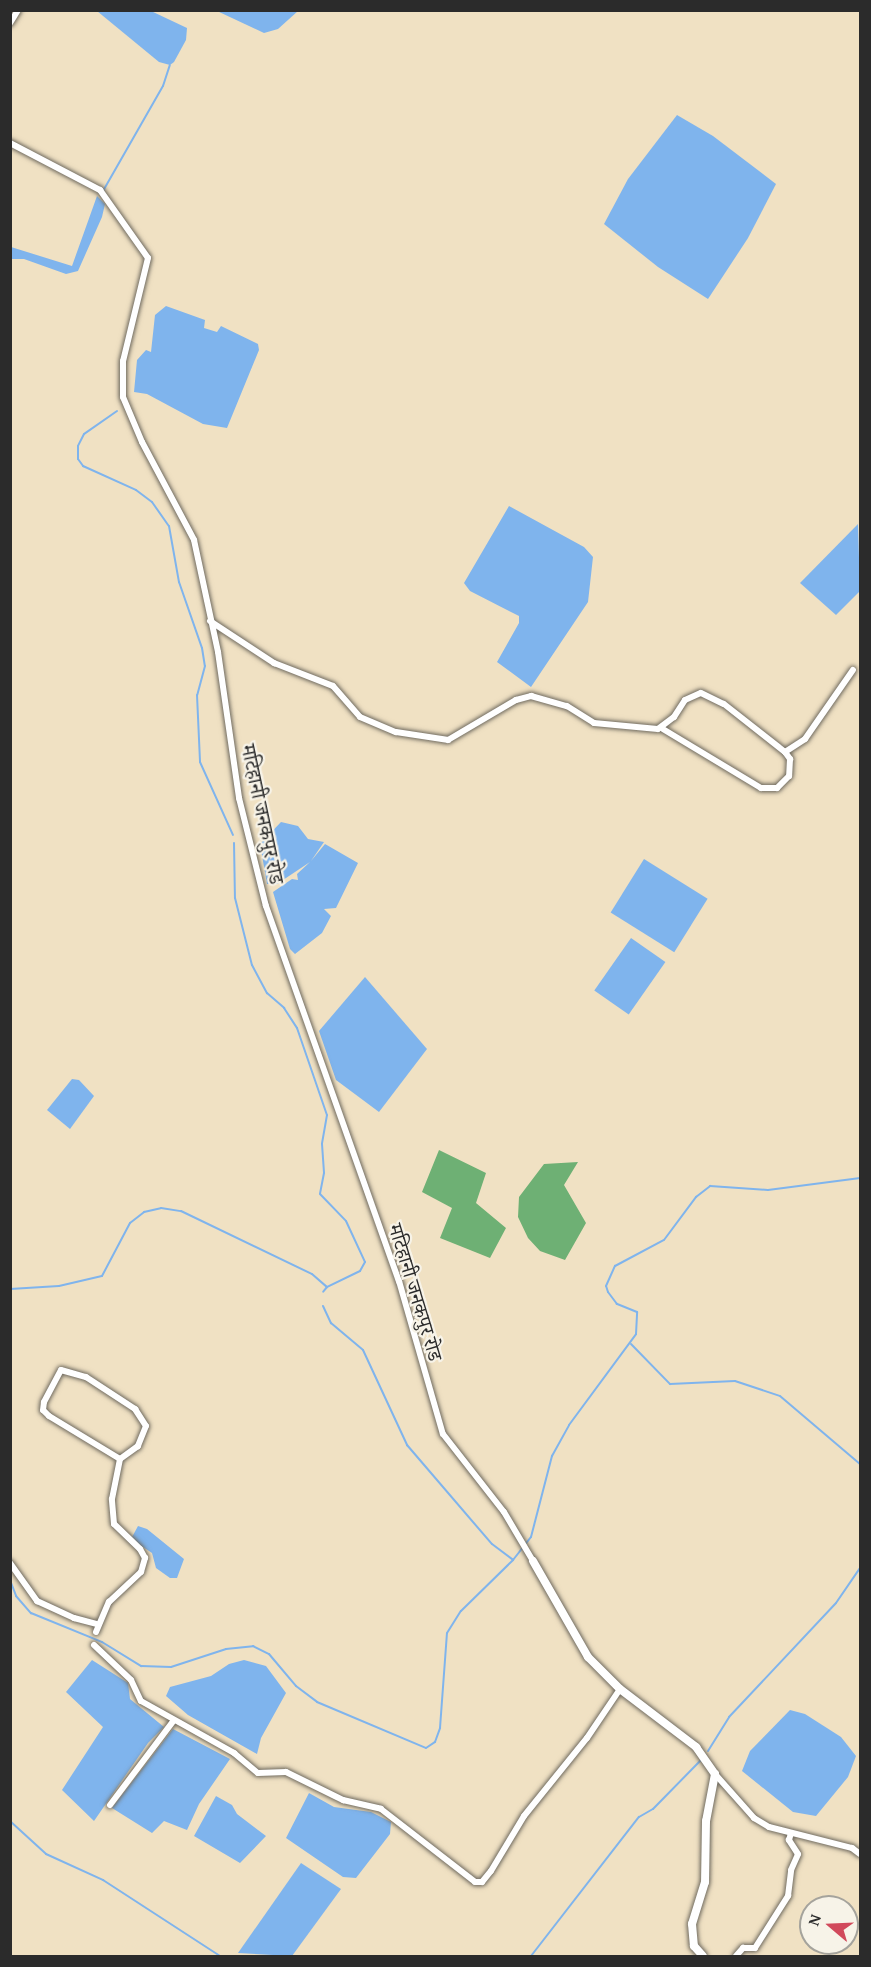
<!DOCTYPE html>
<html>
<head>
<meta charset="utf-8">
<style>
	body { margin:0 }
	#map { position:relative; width:871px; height:1967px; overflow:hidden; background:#f0e1c3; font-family:"Gentium Book Plus","Noto Serif Devanagari",serif }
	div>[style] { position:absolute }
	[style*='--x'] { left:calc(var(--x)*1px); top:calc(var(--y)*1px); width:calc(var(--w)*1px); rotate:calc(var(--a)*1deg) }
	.forest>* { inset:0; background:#6eb074 }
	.water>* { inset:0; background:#7fb4ed; transform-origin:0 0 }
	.stream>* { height:2px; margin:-1px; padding:0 1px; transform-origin:1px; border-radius:1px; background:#7fb4ed }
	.roads { filter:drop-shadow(0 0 2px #706b60) drop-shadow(0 0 2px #706b60) }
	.minor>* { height:6px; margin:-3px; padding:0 3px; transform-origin:3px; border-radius:3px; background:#fff }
	.tertiary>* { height:8px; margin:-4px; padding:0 4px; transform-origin:4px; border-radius:4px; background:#fff }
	span { translate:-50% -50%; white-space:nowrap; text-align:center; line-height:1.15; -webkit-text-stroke:4.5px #f7f3e8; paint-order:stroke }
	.street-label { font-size:20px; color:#2b2b2b }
	.frame { position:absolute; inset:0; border:12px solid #2b2b2b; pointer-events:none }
	.north { position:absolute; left:799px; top:1895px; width:60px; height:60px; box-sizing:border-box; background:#f7f3e8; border:2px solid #a5a39c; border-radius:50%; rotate:289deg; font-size:16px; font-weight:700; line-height:24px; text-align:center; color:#2b2b2b }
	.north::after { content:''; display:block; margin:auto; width:21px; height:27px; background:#d1495b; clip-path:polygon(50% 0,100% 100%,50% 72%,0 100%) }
</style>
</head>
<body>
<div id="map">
	<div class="forest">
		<div style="clip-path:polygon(439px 1150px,486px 1173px,476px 1203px,506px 1228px,490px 1258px,440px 1238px,452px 1208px,422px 1192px)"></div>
		<div style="clip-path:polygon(578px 1162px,564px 1185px,586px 1223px,565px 1260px,540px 1251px,528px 1238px,518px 1217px,519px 1197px,544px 1164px)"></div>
	</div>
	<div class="water">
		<div style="clip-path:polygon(97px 11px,151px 11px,187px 28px,186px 40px,174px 62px,170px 65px,159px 62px)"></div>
		<div style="clip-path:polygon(217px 11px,298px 11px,278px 29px,264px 33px)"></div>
		<div style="clip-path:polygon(677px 115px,713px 136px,776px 184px,748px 238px,708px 299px,658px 267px,604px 224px,628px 179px)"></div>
		<div style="clip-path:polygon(97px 196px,105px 204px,102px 217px,78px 271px,66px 274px,24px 259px,11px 259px,11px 247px,72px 266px)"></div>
		<div style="clip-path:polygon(166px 306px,205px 320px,204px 328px,217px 332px,221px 326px,258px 344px,259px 350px,227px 428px,203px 424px,147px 394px,134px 392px,137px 360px,146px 350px,151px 352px,155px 315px)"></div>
		<div style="clip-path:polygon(509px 506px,584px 547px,593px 557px,588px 602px,531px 687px,497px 662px,519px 623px,519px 616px,470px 591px,464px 583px)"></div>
		<div style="clip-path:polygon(858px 524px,860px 591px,836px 615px,800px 583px)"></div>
		<div style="clip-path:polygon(281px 822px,298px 826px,308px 839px,324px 842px,311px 861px,325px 844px,358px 863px,336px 908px,324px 909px,331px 916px,322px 933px,295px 954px,290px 949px,273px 892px,292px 879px,298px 880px,297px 874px,310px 862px,277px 884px,267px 884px,260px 844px)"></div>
		<div style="left:644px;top:859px;width:75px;height:63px;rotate:32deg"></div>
		<div style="left:631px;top:938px;width:42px;height:64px;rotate:35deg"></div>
		<div style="clip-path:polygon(365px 977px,427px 1049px,379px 1112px,336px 1080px,319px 1031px)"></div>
		<div style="clip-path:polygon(72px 1079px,79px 1080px,94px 1096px,70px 1129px,47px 1110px)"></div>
		<div style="clip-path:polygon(138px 1526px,147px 1529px,184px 1559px,177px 1578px,170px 1578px,156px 1568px,152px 1553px,131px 1539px)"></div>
		<div style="clip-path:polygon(92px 1660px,128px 1683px,130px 1699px,164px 1727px,148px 1743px,94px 1821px,62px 1790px,103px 1727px,66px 1692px)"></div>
		<div style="clip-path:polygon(244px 1660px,266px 1666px,286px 1693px,261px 1738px,257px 1754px,188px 1715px,166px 1696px,170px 1687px,211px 1676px,229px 1664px)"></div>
		<div style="clip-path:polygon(790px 1710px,805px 1714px,841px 1737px,856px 1756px,848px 1777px,816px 1816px,793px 1812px,742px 1771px,750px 1751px)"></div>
		<div style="clip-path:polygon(173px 1729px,230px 1759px,199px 1804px,187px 1830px,164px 1821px,152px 1833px,112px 1808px)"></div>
		<div style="clip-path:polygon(309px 1793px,334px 1807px,371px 1812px,391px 1822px,390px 1834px,356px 1878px,343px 1877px,286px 1838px)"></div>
		<div style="clip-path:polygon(216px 1796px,232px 1805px,237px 1814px,266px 1836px,240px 1863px,194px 1836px)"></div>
		<div style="clip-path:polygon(301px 1863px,341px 1889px,292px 1956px,238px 1953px)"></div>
	</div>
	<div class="stream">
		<div style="--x:103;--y:191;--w:121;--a:-60.3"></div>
		<div style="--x:163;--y:86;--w:22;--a:-72"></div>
		<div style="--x:117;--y:411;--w:40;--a:145.1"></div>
		<div style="--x:84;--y:434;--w:13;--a:117"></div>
		<div style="--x:78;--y:446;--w:13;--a:90"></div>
		<div style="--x:78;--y:459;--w:9;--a:54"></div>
		<div style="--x:83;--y:466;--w:58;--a:24.4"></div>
		<div style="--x:136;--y:490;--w:20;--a:37"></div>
		<div style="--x:152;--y:502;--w:29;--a:55"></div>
		<div style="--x:169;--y:526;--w:57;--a:79.9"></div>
		<div style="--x:179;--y:582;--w:70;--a:70.8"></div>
		<div style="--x:202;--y:648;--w:18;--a:81"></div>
		<div style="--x:205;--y:666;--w:30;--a:105"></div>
		<div style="--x:197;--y:695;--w:67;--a:87.4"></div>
		<div style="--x:200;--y:762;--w:80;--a:65.7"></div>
		<div style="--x:234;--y:843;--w:55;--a:89"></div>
		<div style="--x:235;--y:898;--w:69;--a:75.8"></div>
		<div style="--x:252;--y:965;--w:32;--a:62"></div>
		<div style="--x:267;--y:993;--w:23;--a:41"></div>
		<div style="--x:284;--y:1008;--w:24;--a:57"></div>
		<div style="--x:297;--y:1028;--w:92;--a:71"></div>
		<div style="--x:327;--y:1115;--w:29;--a:100"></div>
		<div style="--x:322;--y:1144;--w:29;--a:86"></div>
		<div style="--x:324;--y:1173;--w:21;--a:101"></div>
		<div style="--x:320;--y:1194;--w:37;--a:46"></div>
		<div style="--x:346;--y:1221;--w:45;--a:65.1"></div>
		<div style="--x:365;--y:1262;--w:10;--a:119"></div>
		<div style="--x:360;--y:1271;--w:37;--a:154"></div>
		<div style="--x:10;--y:1289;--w:49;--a:-3.5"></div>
		<div style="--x:59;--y:1286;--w:44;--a:-13.1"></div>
		<div style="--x:102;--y:1276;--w:60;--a:-62.2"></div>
		<div style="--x:130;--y:1223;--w:18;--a:-38"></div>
		<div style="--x:144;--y:1212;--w:17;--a:-13"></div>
		<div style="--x:161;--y:1208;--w:20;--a:9"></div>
		<div style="--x:181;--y:1211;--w:145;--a:25.7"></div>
		<div style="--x:312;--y:1274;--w:20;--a:41"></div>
		<div style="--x:327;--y:1287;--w:6;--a:129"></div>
		<div style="--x:323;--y:1306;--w:19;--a:65"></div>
		<div style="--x:331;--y:1323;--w:42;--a:40.2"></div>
		<div style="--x:363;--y:1350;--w:105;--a:65.1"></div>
		<div style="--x:407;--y:1445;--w:130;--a:49.4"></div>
		<div style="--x:492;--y:1544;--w:26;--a:37"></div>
		<div style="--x:513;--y:1560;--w:29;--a:-52"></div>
		<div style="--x:531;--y:1537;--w:84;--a:-75.5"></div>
		<div style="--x:552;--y:1456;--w:35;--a:-61"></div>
		<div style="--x:569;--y:1425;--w:113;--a:-53.6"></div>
		<div style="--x:636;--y:1334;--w:22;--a:-87"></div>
		<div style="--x:637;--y:1312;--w:22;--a:-158"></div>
		<div style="--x:617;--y:1304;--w:15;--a:-127"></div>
		<div style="--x:608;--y:1292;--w:6;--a:-108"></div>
		<div style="--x:606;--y:1286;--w:22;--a:-66"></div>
		<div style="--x:615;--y:1266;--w:55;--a:-28"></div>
		<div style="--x:664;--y:1240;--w:54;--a:-53.3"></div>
		<div style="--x:696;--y:1197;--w:18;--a:-38"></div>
		<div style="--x:710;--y:1186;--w:58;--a:3.9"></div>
		<div style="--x:768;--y:1190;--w:93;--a:-7.4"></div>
		<div style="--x:631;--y:1344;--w:56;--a:45.7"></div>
		<div style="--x:670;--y:1384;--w:65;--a:-2.6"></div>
		<div style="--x:735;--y:1381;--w:47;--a:18.4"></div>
		<div style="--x:780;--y:1396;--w:105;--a:40.4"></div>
		<div style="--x:10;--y:1580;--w:17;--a:69"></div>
		<div style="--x:16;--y:1596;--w:23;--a:49"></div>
		<div style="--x:31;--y:1613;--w:77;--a:22.2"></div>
		<div style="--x:102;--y:1642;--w:46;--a:31.6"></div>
		<div style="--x:141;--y:1666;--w:30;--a:2"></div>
		<div style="--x:171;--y:1667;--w:58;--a:-18.1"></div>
		<div style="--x:226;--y:1649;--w:27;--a:-6"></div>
		<div style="--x:253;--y:1646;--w:18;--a:27"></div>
		<div style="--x:269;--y:1654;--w:42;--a:49.8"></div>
		<div style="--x:296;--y:1686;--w:26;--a:37"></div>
		<div style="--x:317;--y:1702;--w:118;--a:22.9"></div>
		<div style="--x:426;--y:1748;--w:11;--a:-34"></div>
		<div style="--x:435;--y:1742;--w:15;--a:-70"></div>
		<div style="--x:440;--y:1728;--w:95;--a:-85.8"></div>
		<div style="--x:447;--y:1633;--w:26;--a:-58"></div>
		<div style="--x:461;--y:1611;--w:73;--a:-44.4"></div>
		<div style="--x:708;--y:1751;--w:40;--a:-58"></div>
		<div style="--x:729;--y:1717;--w:156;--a:-46.8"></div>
		<div style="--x:836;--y:1603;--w:42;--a:-55.6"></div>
		<div style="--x:10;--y:1821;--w:49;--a:42.5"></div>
		<div style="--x:46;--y:1854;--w:63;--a:24.5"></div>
		<div style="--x:103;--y:1880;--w:140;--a:33"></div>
		<div style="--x:531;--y:1956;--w:176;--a:-52.2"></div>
		<div style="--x:639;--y:1817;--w:16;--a:-30"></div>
		<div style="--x:653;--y:1809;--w:70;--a:-45.6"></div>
	</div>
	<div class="roads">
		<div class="minor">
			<div style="--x:10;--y:23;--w:15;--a:-58"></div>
			<div style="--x:10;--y:143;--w:102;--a:27.6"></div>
			<div style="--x:100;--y:190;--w:83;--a:54.8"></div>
			<div style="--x:148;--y:258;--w:106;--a:103.6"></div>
			<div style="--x:123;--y:361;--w:36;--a:90"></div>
			<div style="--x:123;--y:397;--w:49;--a:67.1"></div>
			<div style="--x:142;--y:442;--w:111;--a:62"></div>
			<div style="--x:194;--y:540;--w:115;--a:77.9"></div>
			<div style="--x:218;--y:652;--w:148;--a:81.8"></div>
			<div style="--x:239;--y:798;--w:111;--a:76"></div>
			<div style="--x:266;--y:906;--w:398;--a:70.5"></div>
			<div style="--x:399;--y:1281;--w:159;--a:74"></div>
			<div style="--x:443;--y:1434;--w:99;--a:52"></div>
			<div style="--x:504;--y:1512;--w:57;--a:59.4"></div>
			<div style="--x:210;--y:621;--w:77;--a:33.3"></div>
			<div style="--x:274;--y:663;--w:63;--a:21.3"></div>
			<div style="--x:333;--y:686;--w:41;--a:48.9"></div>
			<div style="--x:360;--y:717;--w:39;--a:23"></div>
			<div style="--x:396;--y:732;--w:53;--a:8.7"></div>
			<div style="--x:448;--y:740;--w:79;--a:-30.5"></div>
			<div style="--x:516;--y:700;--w:16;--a:-15"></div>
			<div style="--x:531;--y:696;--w:37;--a:16"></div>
			<div style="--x:567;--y:706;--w:32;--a:32"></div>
			<div style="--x:594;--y:723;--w:64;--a:5.4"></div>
			<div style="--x:658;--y:729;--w:20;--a:-37"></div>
			<div style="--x:674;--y:717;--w:20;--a:-57"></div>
			<div style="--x:685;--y:700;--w:17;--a:-24"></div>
			<div style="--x:701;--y:693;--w:25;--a:26"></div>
			<div style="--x:724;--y:704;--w:78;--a:38.2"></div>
			<div style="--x:785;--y:752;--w:9;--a:54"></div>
			<div style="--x:790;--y:759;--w:17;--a:93"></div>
			<div style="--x:789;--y:776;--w:17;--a:135"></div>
			<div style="--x:777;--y:788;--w:16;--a:180"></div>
			<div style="--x:761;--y:788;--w:114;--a:-149"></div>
			<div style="--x:785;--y:752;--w:24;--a:-33"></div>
			<div style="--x:805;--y:739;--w:84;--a:-55.2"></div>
			<div style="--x:61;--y:1370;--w:26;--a:16"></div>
			<div style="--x:86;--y:1377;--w:59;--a:33.1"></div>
			<div style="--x:135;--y:1409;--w:20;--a:57"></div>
			<div style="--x:146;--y:1426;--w:22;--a:112"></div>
			<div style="--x:138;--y:1446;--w:22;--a:144"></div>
			<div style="--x:120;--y:1459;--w:83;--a:-148.8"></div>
			<div style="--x:49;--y:1416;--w:8;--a:-135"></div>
			<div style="--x:43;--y:1410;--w:8;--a:-83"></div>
			<div style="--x:44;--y:1402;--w:36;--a:-62"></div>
			<div style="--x:10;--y:1563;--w:47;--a:54.6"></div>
			<div style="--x:37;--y:1601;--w:41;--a:24.7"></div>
			<div style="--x:74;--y:1618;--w:24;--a:15"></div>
			<div style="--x:96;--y:1632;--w:33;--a:-67"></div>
			<div style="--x:109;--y:1602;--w:44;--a:-43.2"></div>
			<div style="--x:141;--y:1572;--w:15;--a:-74"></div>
			<div style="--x:145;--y:1558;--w:10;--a:-119"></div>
			<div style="--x:140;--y:1549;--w:36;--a:-136"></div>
			<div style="--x:114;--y:1524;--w:25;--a:-95"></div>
			<div style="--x:112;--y:1499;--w:41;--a:-78.7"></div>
			<div style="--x:94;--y:1645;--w:51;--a:43.4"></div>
			<div style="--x:131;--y:1680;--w:23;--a:65"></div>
			<div style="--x:141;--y:1701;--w:107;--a:29.2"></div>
			<div style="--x:234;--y:1753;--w:31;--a:40"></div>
			<div style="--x:258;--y:1773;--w:28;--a:-2"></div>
			<div style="--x:286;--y:1772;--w:64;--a:26.2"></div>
			<div style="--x:343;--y:1800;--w:39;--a:13"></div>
			<div style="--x:381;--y:1809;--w:119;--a:37.8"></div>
			<div style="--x:475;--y:1882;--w:7;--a:0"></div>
			<div style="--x:482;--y:1882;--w:14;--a:-51"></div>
			<div style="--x:491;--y:1871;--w:64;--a:-59"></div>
			<div style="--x:524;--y:1816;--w:100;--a:-51.1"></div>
			<div style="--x:587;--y:1738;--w:59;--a:-56"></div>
			<div style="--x:715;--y:1774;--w:59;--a:48.4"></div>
			<div style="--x:754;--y:1818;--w:17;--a:31"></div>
			<div style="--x:769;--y:1827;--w:86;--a:14.2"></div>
			<div style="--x:852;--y:1848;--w:10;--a:37"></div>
			<div style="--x:110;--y:1805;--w:106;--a:-53"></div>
			<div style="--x:736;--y:1956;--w:11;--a:-49"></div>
			<div style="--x:743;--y:1948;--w:12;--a:0"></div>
			<div style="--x:755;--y:1948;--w:62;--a:-57.6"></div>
			<div style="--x:788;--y:1896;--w:26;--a:-83"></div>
			<div style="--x:791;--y:1870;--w:17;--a:-66"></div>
			<div style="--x:798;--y:1854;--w:17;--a:-123"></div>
			<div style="--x:789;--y:1840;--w:7;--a:-74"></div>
		</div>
		<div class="tertiary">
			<div style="--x:533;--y:1561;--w:111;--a:60.2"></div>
			<div style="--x:588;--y:1657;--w:45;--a:45"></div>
			<div style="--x:620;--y:1689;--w:96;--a:37.3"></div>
			<div style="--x:696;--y:1747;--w:33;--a:55"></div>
			<div style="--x:715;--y:1774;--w:48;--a:100.8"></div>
			<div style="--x:706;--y:1821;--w:61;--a:90.9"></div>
			<div style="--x:705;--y:1882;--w:44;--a:107.2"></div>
			<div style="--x:692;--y:1924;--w:22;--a:85"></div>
			<div style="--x:694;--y:1946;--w:13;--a:48"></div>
		</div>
	</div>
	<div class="street-label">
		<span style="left:263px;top:814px;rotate:78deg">मटिहानी जनकपुर रोड</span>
		<span style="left:416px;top:1292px;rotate:73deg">मटिहानी जनकपुर रोड</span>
	</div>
	<div class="frame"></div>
	<div class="north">N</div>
</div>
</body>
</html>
